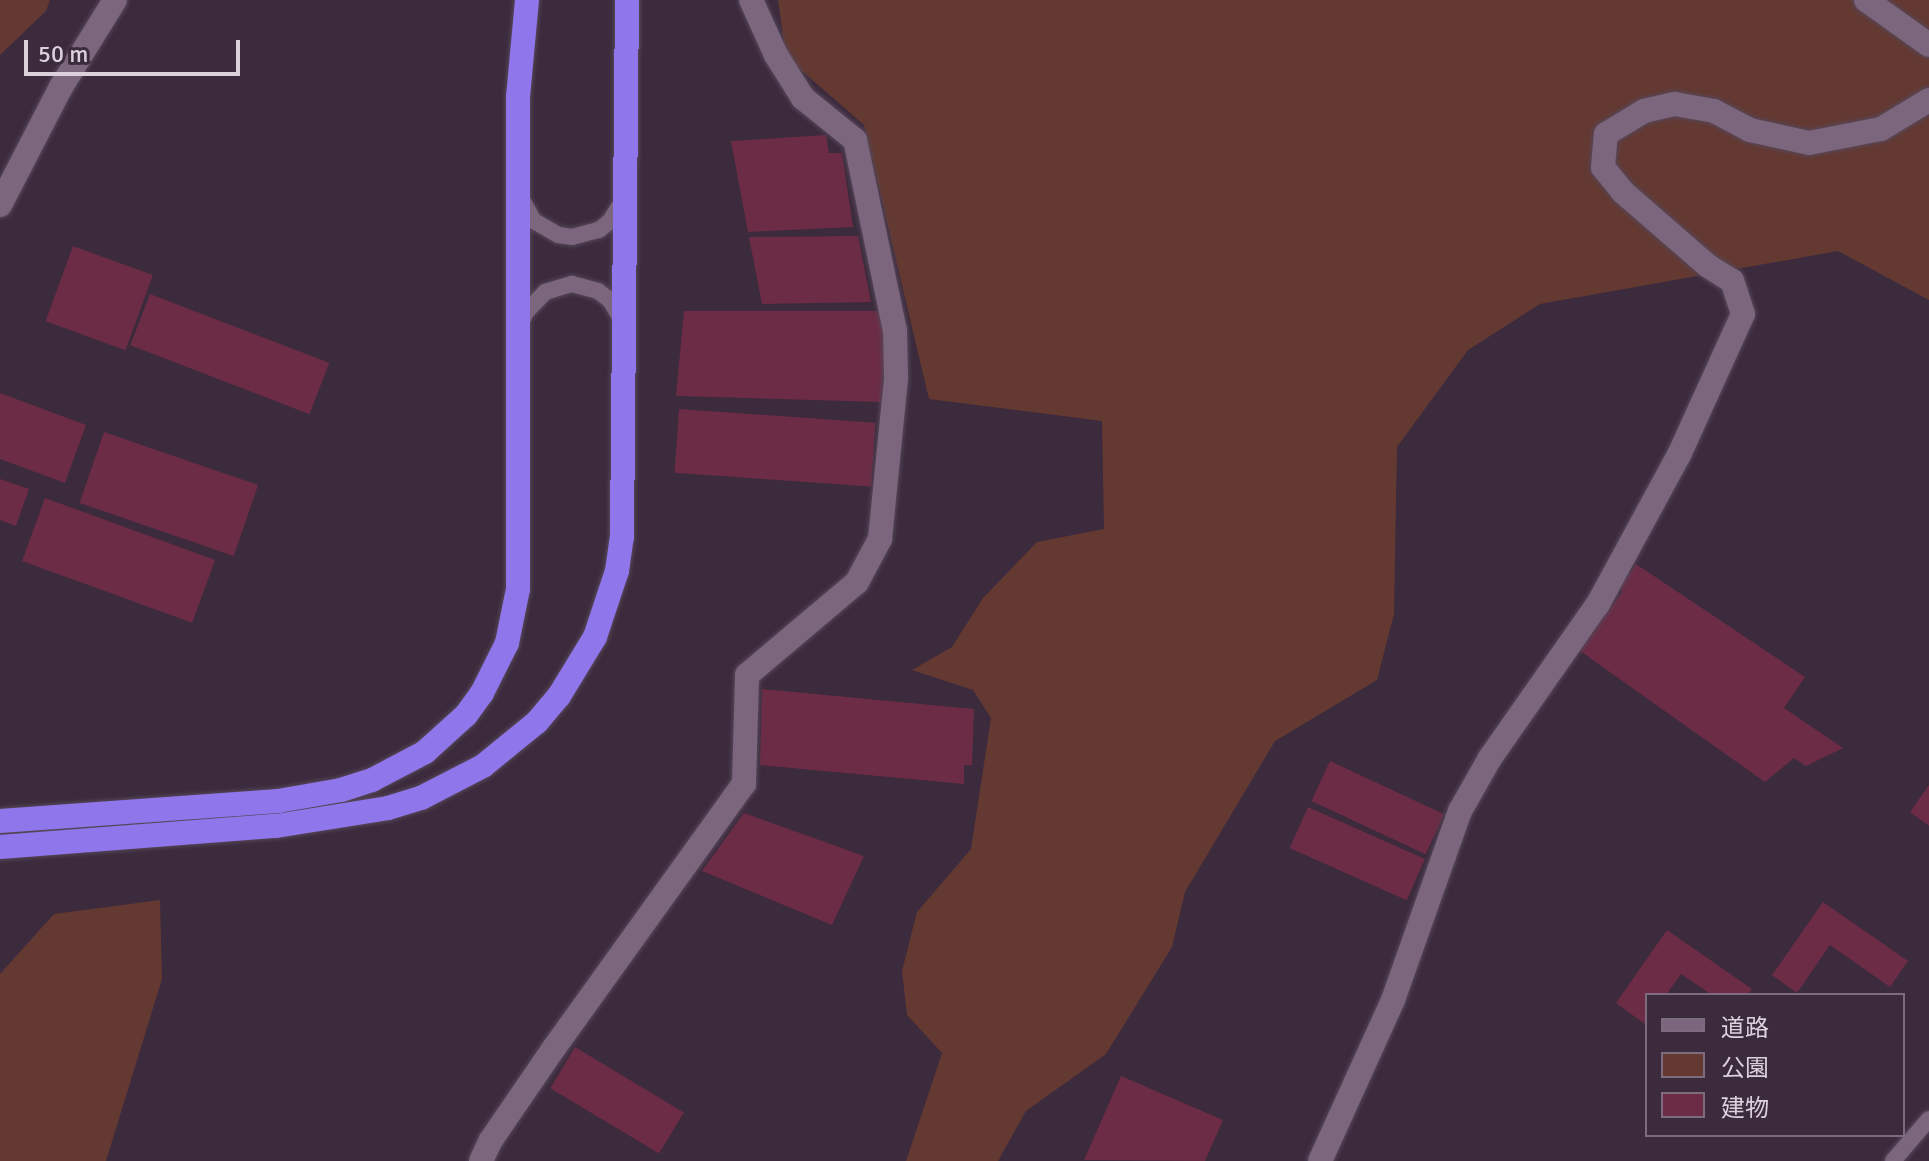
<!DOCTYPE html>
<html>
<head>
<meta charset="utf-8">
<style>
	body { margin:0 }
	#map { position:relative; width:1929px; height:1161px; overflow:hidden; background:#3c2a3d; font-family:Signika,"Noto Sans JP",sans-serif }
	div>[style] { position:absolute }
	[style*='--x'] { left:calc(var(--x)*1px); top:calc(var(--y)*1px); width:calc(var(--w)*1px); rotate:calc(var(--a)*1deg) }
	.green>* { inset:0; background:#643932 }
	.building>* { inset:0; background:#6c2c46; transform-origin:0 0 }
	.roads { filter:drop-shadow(0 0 2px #564758) drop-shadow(0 0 2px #564758) }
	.service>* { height:16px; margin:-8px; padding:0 8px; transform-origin:8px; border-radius:8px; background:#7b667d }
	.minor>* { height:24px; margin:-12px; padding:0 12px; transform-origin:12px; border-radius:12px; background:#7b667d }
	.motorway>* { height:24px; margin:-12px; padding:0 12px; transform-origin:12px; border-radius:12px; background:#8f76eb }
	span { translate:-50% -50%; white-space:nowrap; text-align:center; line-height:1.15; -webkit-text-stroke:8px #3c2a3d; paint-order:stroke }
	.legend { position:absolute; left:1645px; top:993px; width:260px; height:144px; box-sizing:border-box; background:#3c2a3d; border:2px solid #7c6c7d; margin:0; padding:10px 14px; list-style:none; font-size:24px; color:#dcd0dd }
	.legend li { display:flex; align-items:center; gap:16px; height:40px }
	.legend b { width:40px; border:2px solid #7c6c7d }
	.scale { position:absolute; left:24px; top:40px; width:216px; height:36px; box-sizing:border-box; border:4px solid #dcd0dd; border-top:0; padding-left:10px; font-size:24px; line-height:28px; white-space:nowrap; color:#dcd0dd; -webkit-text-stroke:6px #3c2a3d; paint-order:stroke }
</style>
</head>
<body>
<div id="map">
	<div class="green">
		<div style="clip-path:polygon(0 0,50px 0,46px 11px,0 55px)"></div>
		<div style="clip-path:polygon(778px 0,1929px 0,1929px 300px,1838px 251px,1540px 304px,1468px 350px,1397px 447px,1394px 614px,1377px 680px,1275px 741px,1185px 892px,1172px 947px,1106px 1054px,1026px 1111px,998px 1161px,906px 1161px,942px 1053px,907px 1015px,902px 971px,917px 912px,971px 849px,991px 718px,973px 690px,912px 670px,952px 647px,983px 598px,1037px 542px,1104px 529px,1102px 421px,929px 399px,864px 125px,786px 57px)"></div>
		<div style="clip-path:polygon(160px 900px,162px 979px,106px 1161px,0 1161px,0 974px,54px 914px)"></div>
	</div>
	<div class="building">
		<div style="clip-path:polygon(826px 135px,829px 153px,842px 153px,853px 227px,748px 232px,731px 141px)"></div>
		<div style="clip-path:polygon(858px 236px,871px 302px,762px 304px,749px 237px)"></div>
		<div style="left:73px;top:246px;width:85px;height:80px;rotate:20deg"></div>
		<div style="left:150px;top:294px;width:192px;height:55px;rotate:21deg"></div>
		<div style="clip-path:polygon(684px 311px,879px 311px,885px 346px,881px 402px,676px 396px)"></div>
		<div style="clip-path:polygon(0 393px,86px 425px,65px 483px,0 459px)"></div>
		<div style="left:679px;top:409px;width:197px;height:64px;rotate:4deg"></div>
		<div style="left:104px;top:432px;width:163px;height:75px;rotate:19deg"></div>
		<div style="clip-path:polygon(0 479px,29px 489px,16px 526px,0 520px)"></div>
		<div style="left:45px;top:498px;width:181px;height:67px;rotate:20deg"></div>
		<div style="clip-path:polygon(1636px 564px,1805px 677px,1784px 708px,1843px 748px,1806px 766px,1794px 758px,1765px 782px,1580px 651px,1622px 592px,1621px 586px)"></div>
		<div style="clip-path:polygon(762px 689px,974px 709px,972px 765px,964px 765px,964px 784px,760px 765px)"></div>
		<div style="left:1330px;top:761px;width:126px;height:44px;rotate:25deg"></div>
		<div style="clip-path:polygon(1929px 785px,1929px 826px,1910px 812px)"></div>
		<div style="left:1308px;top:807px;width:128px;height:45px;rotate:24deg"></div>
		<div style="clip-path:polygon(744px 813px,864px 856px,832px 925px,702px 871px)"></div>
		<div style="clip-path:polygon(1823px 902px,1908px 961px,1890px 987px,1830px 945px,1797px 993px,1772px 975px)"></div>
		<div style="clip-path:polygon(1667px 930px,1752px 989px,1748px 995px,1712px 995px,1681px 974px,1666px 995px,1647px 995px,1645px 1024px,1616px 1003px)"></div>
		<div style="left:575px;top:1047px;width:127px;height:48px;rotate:31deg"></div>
		<div style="clip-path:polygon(1121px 1076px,1223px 1120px,1205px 1161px,1084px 1160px)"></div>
	</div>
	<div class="roads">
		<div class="service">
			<div style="--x:521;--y:198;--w:26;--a:61"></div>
			<div style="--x:534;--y:221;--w:28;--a:30"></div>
			<div style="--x:558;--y:235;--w:14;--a:8"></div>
			<div style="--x:572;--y:237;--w:28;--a:-15"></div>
			<div style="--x:599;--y:230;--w:14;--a:-39"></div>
			<div style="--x:610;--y:221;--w:25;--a:-58"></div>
			<div style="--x:520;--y:325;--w:14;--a:-65"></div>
			<div style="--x:526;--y:312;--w:28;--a:-46"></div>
			<div style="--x:545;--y:292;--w:28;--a:-17"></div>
			<div style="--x:572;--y:284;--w:27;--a:15"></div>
			<div style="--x:598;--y:291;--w:15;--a:37"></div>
			<div style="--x:610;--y:300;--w:24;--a:60"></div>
			<div style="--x:1893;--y:1161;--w:55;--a:-49.4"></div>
		</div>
		<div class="minor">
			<div style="--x:1866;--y:0;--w:77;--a:35.5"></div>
			<div style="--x:0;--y:205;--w:133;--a:-62.7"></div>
			<div style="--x:61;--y:87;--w:102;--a:-58.2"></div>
			<div style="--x:481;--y:1161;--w:23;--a:-65"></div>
			<div style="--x:491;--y:1140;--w:112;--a:-55.6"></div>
			<div style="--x:554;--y:1048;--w:325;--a:-54.3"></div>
			<div style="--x:744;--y:784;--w:109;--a:-88.4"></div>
			<div style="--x:747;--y:675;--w:144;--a:-40.2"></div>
			<div style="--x:857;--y:582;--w:49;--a:-61.9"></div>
			<div style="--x:880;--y:539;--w:162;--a:-84.3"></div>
			<div style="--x:896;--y:378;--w:47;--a:-91.2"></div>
			<div style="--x:895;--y:331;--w:195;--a:-101.8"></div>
			<div style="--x:855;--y:140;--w:67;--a:-141.1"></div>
			<div style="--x:803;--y:98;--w:51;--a:-122.1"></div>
			<div style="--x:776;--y:55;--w:60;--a:-114.4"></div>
			<div style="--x:1320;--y:1161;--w:177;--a:-65.6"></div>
			<div style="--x:1393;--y:1000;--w:201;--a:-70.5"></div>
			<div style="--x:1460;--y:811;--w:61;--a:-60.5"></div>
			<div style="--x:1490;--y:758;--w:188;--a:-55"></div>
			<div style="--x:1598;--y:604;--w:170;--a:-61.5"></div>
			<div style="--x:1679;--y:455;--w:155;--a:-65.6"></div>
			<div style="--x:1743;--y:314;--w:35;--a:-108"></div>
			<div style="--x:1732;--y:281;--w:28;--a:-148"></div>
			<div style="--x:1708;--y:266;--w:113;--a:-139"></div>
			<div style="--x:1623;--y:192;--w:32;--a:-129"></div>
			<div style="--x:1603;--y:167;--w:33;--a:-85"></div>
			<div style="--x:1606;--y:134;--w:44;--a:-31.2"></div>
			<div style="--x:1644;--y:111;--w:32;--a:-13"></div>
			<div style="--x:1675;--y:104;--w:40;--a:10"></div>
			<div style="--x:1714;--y:111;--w:41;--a:27.8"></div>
			<div style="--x:1750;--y:130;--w:60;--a:12.4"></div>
			<div style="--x:1809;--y:143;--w:73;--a:-11"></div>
			<div style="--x:1881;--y:129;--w:56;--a:-31.1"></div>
		</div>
		<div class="motorway">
			<div style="--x:0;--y:821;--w:279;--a:-4.1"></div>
			<div style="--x:278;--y:801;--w:64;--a:-9.9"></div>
			<div style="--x:341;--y:790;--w:33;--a:-18"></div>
			<div style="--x:372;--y:780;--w:60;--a:-27.8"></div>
			<div style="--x:425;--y:752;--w:55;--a:-42.1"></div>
			<div style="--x:466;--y:715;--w:27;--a:-54"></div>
			<div style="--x:482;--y:693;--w:56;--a:-63.4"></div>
			<div style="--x:507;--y:643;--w:55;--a:-78.5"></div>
			<div style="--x:518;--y:589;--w:492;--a:-90"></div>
			<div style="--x:518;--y:97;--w:97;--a:-84.7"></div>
			<div style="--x:0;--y:847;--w:277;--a:-4.4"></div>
			<div style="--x:276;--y:826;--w:113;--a:-9.1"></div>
			<div style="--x:388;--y:808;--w:34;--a:-17"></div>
			<div style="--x:421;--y:798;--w:70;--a:-27.3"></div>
			<div style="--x:483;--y:766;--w:70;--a:-39.2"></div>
			<div style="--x:537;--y:722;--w:34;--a:-50"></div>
			<div style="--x:559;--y:696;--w:69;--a:-58.6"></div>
			<div style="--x:595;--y:637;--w:70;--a:-71.6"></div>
			<div style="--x:617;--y:571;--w:34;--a:-82"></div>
			<div style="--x:622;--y:537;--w:537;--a:-89.47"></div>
		</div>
	</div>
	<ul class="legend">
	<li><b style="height:10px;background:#7b667d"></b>道路</li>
	<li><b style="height:22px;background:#643932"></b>公園</li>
	<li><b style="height:22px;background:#6c2c46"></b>建物</li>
	</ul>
	<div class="scale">50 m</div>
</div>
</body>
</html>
